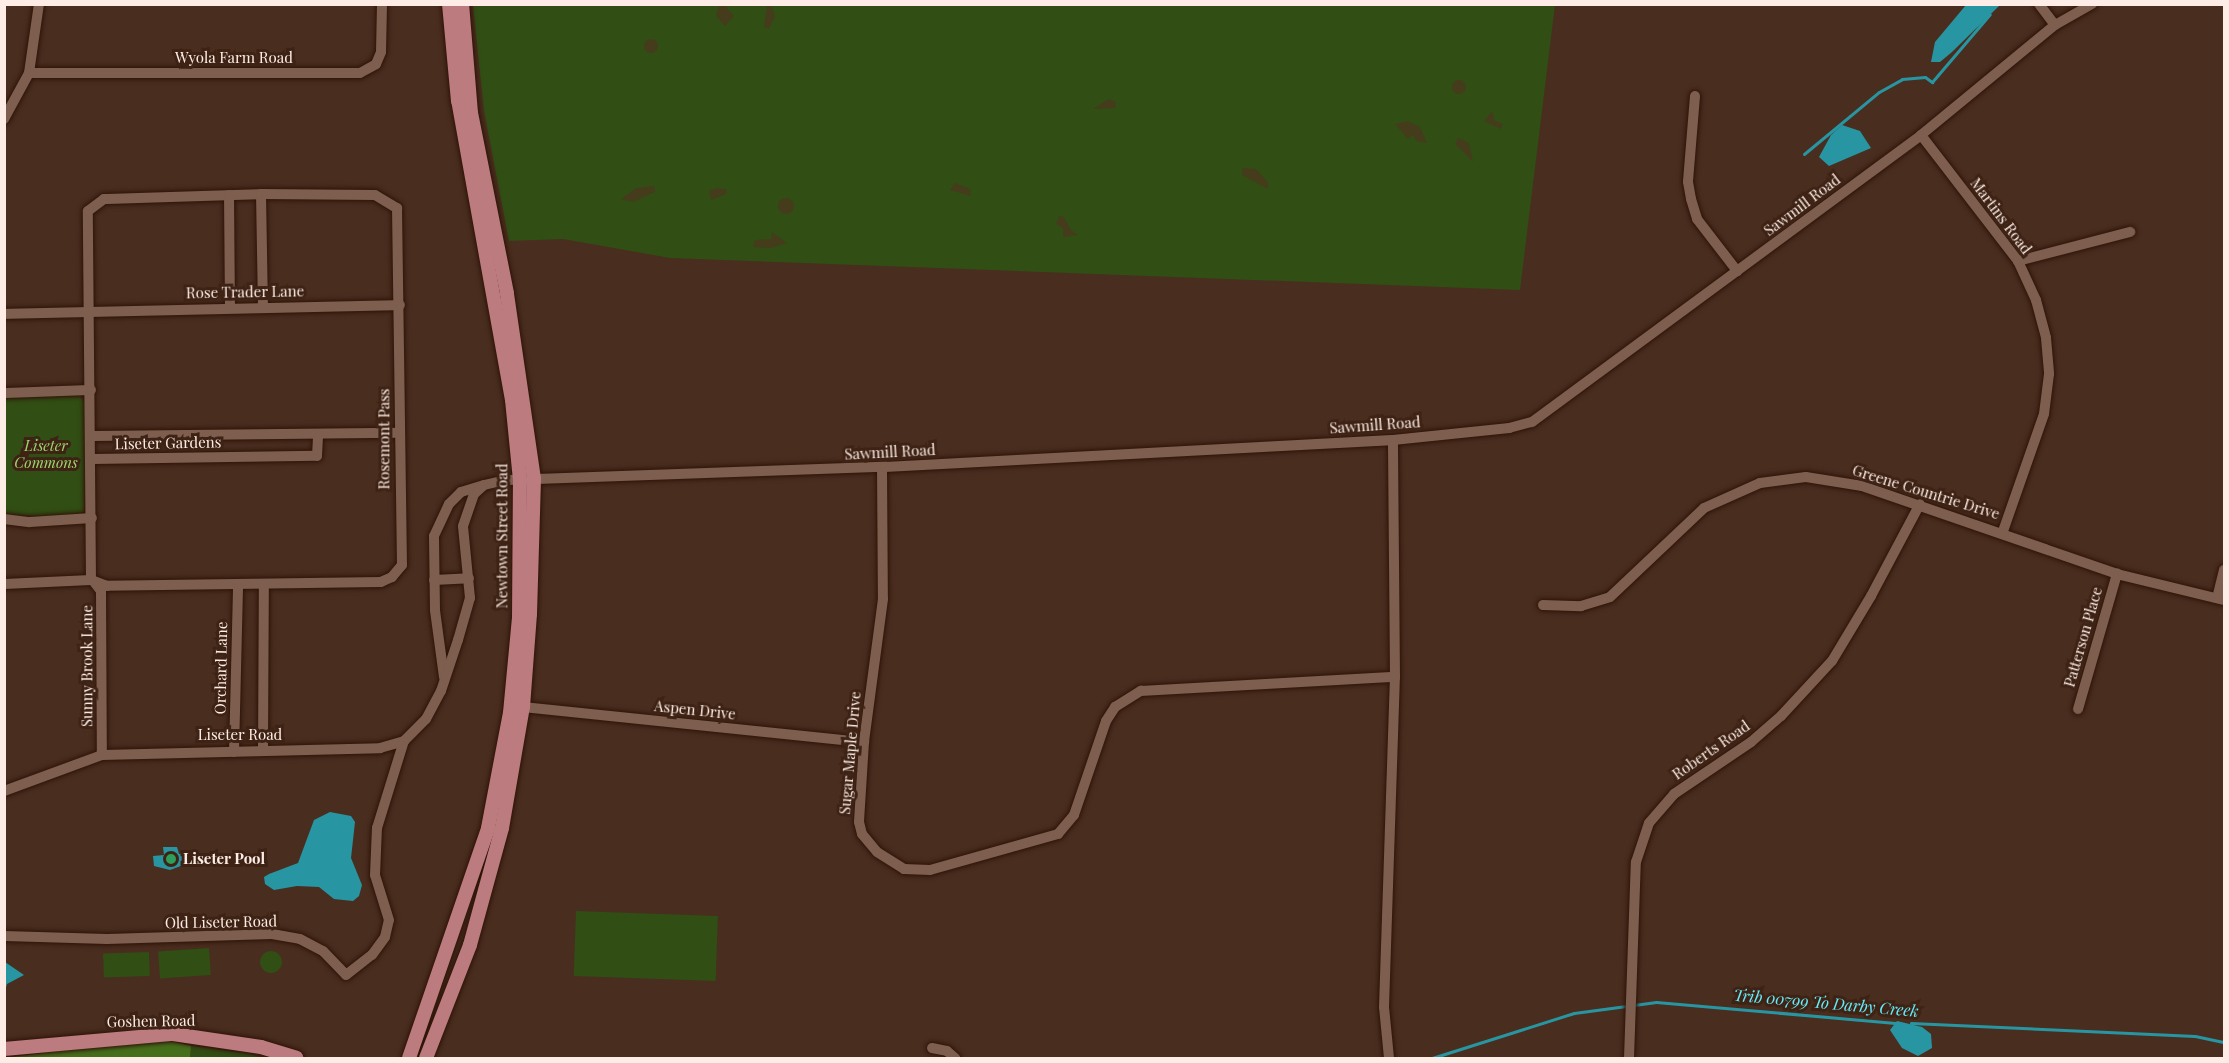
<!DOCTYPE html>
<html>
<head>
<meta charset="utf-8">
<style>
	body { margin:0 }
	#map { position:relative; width:2229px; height:1063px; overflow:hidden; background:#492d1f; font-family:"Playfair Display",serif }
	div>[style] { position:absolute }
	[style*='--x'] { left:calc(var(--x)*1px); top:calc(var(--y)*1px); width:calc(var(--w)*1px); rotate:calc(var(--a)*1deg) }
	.green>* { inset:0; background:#314e14; transform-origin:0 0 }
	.round { border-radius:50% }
	.forest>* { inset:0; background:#466f1c }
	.sand>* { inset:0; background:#453c1c }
	.water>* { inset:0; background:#2896a2 }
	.stream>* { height:3px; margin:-1.5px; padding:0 1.5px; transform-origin:1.5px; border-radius:1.5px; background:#2896a2 }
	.roads { filter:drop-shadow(0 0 2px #2e1407) drop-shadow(0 0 2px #2e1407) }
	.minor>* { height:10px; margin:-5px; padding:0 5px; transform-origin:5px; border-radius:5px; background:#7e5e4f }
	.major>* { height:14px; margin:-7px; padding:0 7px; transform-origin:7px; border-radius:7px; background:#bc7b7f }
	.dots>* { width:16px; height:16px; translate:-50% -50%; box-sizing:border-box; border:3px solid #3e2315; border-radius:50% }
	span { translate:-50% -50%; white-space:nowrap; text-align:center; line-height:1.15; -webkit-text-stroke:6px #3e2315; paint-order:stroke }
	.street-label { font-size:15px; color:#fdede6 }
	.park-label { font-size:15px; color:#9cd66c; font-style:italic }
	.poi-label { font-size:15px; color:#fdede6; font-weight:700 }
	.left { translate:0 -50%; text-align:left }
	.water-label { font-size:16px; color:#65edfd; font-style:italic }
	.frame { position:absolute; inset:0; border:6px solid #fdede6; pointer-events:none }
</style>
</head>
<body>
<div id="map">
	<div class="green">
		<div style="clip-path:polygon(473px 5px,1555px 5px,1520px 290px,670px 258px,563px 239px,509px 241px,484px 111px)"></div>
		<div style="clip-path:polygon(80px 396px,87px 406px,84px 512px,52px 517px,5px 514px,4px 397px)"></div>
		<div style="left:576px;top:911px;width:142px;height:65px;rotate:2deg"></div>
		<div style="left:209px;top:948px;width:27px;height:51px;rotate:86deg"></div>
		<div class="round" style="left:260px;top:951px;width:22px;height:22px"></div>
		<div style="left:149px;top:952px;width:24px;height:46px;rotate:88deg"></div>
		<div style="clip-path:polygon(191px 1046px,250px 1054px,262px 1058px,190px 1058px)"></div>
	</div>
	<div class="forest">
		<div style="clip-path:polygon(157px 1038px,191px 1046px,190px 1058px,5px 1058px)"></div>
	</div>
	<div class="sand">
		<div style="clip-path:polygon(719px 5px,725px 5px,734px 16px,725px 26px,716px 16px)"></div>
		<div style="clip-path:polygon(767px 5px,772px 7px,775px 17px,769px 29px,764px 27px)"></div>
		<div class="round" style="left:644px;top:39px;width:14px;height:14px"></div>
		<div class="round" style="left:1452px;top:80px;width:14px;height:14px"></div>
		<div style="clip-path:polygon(1109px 99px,1116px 102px,1115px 108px,1093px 109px)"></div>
		<div style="clip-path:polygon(1492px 111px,1495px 121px,1503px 124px,1501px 129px,1484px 121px)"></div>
		<div style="clip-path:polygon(1408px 121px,1420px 127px,1427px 143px,1416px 141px,1413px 135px,1408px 139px,1395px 124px)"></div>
		<div style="clip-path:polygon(1458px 138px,1469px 143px,1473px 162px,1455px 144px)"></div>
		<div style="clip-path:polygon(1242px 168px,1256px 169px,1268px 182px,1268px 189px,1242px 175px)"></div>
		<div style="clip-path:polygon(955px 183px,970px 189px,971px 196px,950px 190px)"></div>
		<div style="clip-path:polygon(654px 186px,655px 192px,633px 202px,621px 199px,636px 188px)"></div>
		<div style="clip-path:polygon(716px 188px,727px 189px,726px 194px,711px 200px,709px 191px)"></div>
		<div class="round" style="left:778px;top:198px;width:16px;height:16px"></div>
		<div style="clip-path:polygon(1059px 216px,1064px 217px,1071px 230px,1078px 235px,1063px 237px,1063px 228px,1056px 224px)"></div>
		<div style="clip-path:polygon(772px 232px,787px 243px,771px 248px,753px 247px,755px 240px,771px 239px)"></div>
	</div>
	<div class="water">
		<div style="clip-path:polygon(1966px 5px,2000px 5px,1952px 52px,1940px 62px,1931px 62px,1935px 42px)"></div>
		<div style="clip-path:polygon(1842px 125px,1860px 131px,1871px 148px,1829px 166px,1819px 157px,1831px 135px)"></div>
		<div style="clip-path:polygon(330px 812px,351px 816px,355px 822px,351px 858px,362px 885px,359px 896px,353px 901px,334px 899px,319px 887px,297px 886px,274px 890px,265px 884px,264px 877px,269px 874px,298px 863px,314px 820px)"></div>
		<div style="clip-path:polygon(163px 847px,177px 847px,179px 854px,188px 853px,189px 863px,170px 870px,154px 866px,153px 856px,164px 855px)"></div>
		<div style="clip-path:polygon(5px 962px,24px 975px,7px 984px,5px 991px)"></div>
		<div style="clip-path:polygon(1897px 1021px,1922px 1027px,1931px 1034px,1932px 1048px,1918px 1056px,1902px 1048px,1890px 1030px)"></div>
	</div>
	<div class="stream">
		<div style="--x:1804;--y:154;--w:97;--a:-39.6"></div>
		<div style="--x:1879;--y:92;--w:26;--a:-29"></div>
		<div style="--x:1902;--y:79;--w:23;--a:-5"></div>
		<div style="--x:1925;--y:77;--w:9;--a:36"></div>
		<div style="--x:1932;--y:82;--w:89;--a:-49.5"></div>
		<div style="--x:1911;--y:1023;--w:284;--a:2.6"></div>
		<div style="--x:2195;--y:1036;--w:30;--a:12"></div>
		<div style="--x:1432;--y:1058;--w:149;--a:-17.6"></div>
		<div style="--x:1574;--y:1013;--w:83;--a:-7.6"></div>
		<div style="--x:1656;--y:1002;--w:243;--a:5"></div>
	</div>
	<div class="roads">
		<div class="minor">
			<div style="--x:2039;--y:4;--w:26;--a:53"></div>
			<div style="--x:29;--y:73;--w:331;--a:0"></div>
			<div style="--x:360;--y:73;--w:18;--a:-29"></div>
			<div style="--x:376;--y:64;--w:13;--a:-67"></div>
			<div style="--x:381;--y:52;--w:48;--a:-88.8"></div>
			<div style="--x:1695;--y:96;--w:86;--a:94.7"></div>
			<div style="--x:1688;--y:182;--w:17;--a:80"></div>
			<div style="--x:1691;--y:199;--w:21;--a:73"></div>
			<div style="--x:1697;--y:219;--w:66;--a:52.4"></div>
			<div style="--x:4;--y:119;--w:52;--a:-61.5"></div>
			<div style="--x:29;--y:73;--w:70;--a:-81.8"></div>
			<div style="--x:1921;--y:135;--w:159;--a:52.4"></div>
			<div style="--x:2018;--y:261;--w:43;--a:65.2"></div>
			<div style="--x:2036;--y:300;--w:39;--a:75"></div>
			<div style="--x:2046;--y:338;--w:36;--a:85"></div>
			<div style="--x:2049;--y:374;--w:40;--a:97.1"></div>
			<div style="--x:2044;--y:414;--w:124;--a:109.3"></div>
			<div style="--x:261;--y:194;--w:114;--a:0.5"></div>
			<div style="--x:375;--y:195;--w:26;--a:31"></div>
			<div style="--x:397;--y:208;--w:357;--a:89.2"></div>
			<div style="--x:402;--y:565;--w:16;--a:130"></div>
			<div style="--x:392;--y:577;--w:12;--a:156"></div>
			<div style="--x:381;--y:582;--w:274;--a:179.2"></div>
			<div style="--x:107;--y:586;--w:17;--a:-159"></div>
			<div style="--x:91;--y:580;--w:369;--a:-90.5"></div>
			<div style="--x:88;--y:211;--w:20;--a:-37"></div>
			<div style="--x:104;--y:199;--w:157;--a:-1.8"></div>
			<div style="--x:261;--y:194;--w:113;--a:89"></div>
			<div style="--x:229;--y:195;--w:112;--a:89.5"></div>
			<div style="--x:2018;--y:261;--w:116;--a:-14.5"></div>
			<div style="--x:4;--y:314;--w:396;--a:-1.3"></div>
			<div style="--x:4;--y:393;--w:87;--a:-2"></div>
			<div style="--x:93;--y:436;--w:305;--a:-0.6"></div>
			<div style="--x:93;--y:459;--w:224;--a:-0.8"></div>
			<div style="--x:317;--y:456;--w:19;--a:-87"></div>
			<div style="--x:882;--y:468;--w:131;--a:89.6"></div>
			<div style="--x:883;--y:599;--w:144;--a:97.6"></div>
			<div style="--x:864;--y:742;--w:80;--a:93.6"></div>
			<div style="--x:859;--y:822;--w:12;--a:76"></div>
			<div style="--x:862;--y:834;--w:23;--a:50"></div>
			<div style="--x:877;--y:852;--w:32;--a:32"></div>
			<div style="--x:904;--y:869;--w:26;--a:2"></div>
			<div style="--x:930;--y:870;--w:133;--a:-15.7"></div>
			<div style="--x:1058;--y:834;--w:25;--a:-50"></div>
			<div style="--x:1074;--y:815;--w:99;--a:-71.2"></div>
			<div style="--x:1106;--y:721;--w:17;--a:-57"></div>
			<div style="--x:1115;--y:707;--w:31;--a:-32"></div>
			<div style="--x:1141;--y:691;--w:254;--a:-3.2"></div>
			<div style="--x:4;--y:519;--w:26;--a:7"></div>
			<div style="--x:30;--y:522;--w:62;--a:-3.7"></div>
			<div style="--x:434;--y:580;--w:35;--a:-3"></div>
			<div style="--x:94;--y:582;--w:11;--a:52"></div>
			<div style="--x:101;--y:591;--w:164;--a:89.7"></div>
			<div style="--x:4;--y:584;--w:87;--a:-2.6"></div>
			<div style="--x:2217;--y:598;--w:29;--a:-76"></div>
			<div style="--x:1543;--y:605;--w:38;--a:2"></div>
			<div style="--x:1581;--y:606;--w:30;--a:-17"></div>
			<div style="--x:1610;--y:597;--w:129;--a:-43.4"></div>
			<div style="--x:1704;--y:508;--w:61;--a:-24.1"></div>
			<div style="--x:1760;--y:483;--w:46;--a:-7.4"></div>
			<div style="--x:1806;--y:477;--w:57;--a:9.1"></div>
			<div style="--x:1862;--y:486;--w:270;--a:19"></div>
			<div style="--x:2117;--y:574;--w:110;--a:13.7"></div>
			<div style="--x:444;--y:677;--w:68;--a:-97.7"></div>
			<div style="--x:435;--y:610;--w:74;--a:-90.8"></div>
			<div style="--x:434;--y:536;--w:35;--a:-65"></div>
			<div style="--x:449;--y:504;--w:17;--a:-45"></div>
			<div style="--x:461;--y:492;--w:24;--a:-17"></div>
			<div style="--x:484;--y:485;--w:23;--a:-13"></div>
			<div style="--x:506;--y:480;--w:379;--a:-2"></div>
			<div style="--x:885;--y:467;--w:509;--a:-3.04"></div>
			<div style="--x:1393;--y:440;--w:117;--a:-5.9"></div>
			<div style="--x:1509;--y:428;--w:24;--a:-15"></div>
			<div style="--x:1532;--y:422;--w:483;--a:-36.4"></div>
			<div style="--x:1921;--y:135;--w:173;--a:-39.4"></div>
			<div style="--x:2055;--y:25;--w:43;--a:-29.6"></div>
			<div style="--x:523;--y:707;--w:343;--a:5.9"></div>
			<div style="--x:2078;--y:709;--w:141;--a:-73.9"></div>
			<div style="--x:263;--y:750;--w:166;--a:-89.7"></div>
			<div style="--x:234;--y:752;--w:168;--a:-88.6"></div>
			<div style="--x:4;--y:791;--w:104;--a:-20.2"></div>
			<div style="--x:102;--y:755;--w:278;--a:-1.4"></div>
			<div style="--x:380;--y:748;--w:25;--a:-16"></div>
			<div style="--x:404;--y:741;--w:31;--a:-45"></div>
			<div style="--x:426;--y:719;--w:32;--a:-62"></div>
			<div style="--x:441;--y:691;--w:54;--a:-71.6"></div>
			<div style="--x:458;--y:640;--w:44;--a:-74.1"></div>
			<div style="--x:470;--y:598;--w:72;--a:-95.6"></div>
			<div style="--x:463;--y:526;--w:34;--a:-71"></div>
			<div style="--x:474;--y:494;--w:12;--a:-42"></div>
			<div style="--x:4;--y:936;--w:103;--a:1.7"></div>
			<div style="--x:107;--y:939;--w:165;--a:-1.7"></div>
			<div style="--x:272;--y:934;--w:28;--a:10"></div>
			<div style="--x:300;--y:939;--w:26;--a:28"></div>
			<div style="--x:323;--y:951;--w:33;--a:46"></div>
			<div style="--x:346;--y:975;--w:33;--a:-38"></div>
			<div style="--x:372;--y:955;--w:22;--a:-54"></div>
			<div style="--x:385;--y:937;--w:17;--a:-77"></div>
			<div style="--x:389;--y:920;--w:47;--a:-107.3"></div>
			<div style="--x:375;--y:875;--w:47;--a:-87.6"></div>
			<div style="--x:377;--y:828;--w:91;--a:-72.8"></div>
			<div style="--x:932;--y:1048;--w:15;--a:11"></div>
			<div style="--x:947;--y:1051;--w:11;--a:41"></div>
			<div style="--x:1389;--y:1058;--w:51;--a:-95.6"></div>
			<div style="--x:1384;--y:1007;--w:330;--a:-88.1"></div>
			<div style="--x:1395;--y:677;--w:237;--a:-90.5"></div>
			<div style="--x:1629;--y:1058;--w:196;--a:-88"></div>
			<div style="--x:1636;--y:862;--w:41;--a:-71.6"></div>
			<div style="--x:1649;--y:823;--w:38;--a:-49"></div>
			<div style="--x:1674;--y:794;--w:93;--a:-34"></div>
			<div style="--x:1751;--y:742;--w:40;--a:-41"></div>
			<div style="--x:1781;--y:716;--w:75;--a:-47.2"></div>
			<div style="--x:1832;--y:661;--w:76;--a:-59"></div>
			<div style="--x:1871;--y:596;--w:104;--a:-62"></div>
		</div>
		<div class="major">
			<div style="--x:4;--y:1049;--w:170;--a:-5.1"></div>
			<div style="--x:173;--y:1034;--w:89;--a:8.4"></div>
			<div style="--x:261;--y:1047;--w:37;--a:17"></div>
			<div style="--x:409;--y:1058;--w:243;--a:-71"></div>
			<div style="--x:488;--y:828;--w:117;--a:-79.2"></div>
			<div style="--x:510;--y:713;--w:96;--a:-84.6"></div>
			<div style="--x:519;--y:617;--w:137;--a:-89.6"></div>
			<div style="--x:520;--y:480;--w:80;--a:-95.7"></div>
			<div style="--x:512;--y:400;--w:304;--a:-100.2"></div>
			<div style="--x:458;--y:101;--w:97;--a:-95.3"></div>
			<div style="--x:426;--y:1058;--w:121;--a:-68.7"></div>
			<div style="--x:470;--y:945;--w:121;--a:-74.7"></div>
			<div style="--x:502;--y:828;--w:123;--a:-80.2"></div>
			<div style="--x:523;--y:707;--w:93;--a:-85.7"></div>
			<div style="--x:530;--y:614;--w:135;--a:-88.3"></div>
			<div style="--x:534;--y:479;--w:188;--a:-98.3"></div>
			<div style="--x:507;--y:293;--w:184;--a:-101.3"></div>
			<div style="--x:471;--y:113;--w:109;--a:-94.7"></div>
		</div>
	</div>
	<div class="dots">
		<div style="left:171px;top:859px;background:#2e9e5b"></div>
	</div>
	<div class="street-label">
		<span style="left:234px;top:58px">Wyola Farm Road</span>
		<span style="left:1802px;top:205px;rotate:-37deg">Sawmill Road</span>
		<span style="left:2001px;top:216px;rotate:53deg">Martins Road</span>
		<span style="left:245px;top:292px;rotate:-1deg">Rose Trader Lane</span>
		<span style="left:1375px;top:425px;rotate:-4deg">Sawmill Road</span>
		<span style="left:384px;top:439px;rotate:-90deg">Rosemont Pass</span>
		<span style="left:168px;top:443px;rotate:-1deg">Liseter Gardens</span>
		<span style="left:890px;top:452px;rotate:-3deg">Sawmill Road</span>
		<span style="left:1926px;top:492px;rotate:17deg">Greene Countrie Drive</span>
		<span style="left:502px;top:536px;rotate:-90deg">Newtown Street Road</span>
		<span style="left:2083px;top:637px;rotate:-74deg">Patterson Place</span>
		<span style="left:87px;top:666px;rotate:-90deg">Sunny Brook Lane</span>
		<span style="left:221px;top:668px;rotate:-89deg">Orchard Lane</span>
		<span style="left:695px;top:710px;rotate:6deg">Aspen Drive</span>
		<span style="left:240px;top:735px">Liseter Road</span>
		<span style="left:1711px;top:750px;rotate:-35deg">Roberts Road</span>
		<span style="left:850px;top:753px;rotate:-85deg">Sugar Maple Drive</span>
		<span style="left:221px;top:922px;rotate:-1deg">Old Liseter Road</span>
		<span style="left:151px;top:1021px;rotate:-1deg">Goshen Road</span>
	</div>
	<div class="park-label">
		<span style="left:46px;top:454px">Liseter<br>Commons</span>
	</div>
	<div class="poi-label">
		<span class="left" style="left:183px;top:859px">Liseter Pool</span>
	</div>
	<div class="water-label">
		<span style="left:1826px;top:1003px;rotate:5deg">Trib 00799 To Darby Creek</span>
	</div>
	<div class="frame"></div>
</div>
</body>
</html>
